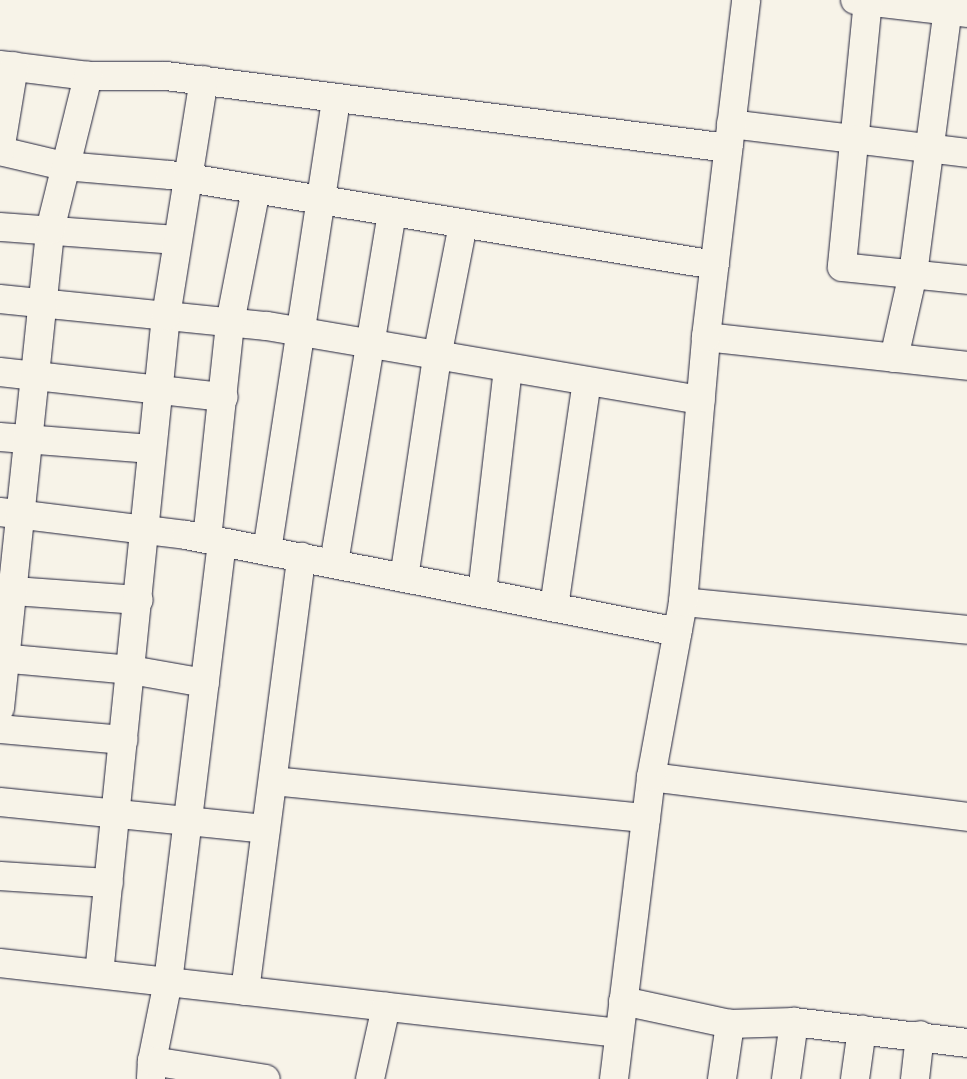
<!DOCTYPE html>
<html>
<head>
<meta charset="utf-8">
<style>
	body { margin:0 }
	#map { position:relative; width:967px; height:1079px; overflow:hidden; background:#f7f3e8; font-family:Dekko,sans-serif }
	div>[style] { position:absolute }
	[style*='--x'] { left:calc(var(--x)*1px); top:calc(var(--y)*1px); width:calc(var(--w)*1px); rotate:calc(var(--a)*1deg) }
	.roads { filter:drop-shadow(0 0 1px #22223b) drop-shadow(0 0 1px #22223b) }
	.street>* { height:28px; margin:-14px; padding:0 14px; transform-origin:14px; border-radius:14px; background:#f7f3e8 }
	span { translate:-50% -50%; white-space:nowrap; text-align:center; line-height:1.15; -webkit-text-stroke:5px #f7f3e8; paint-order:stroke }
</style>
</head>
<body>
<div id="map">
	<div class="roads">
		<div class="street">
			<div style="--x:855;--y:0;--w:113;--a:6.6"></div>
			<div style="--x:868;--y:0;--w:268;--a:95.6"></div>
			<div style="--x:842;--y:267;--w:126;--a:5.9"></div>
			<div style="--x:0;--y:65;--w:89;--a:7.1"></div>
			<div style="--x:88;--y:76;--w:78;--a:0"></div>
			<div style="--x:166;--y:76;--w:567;--a:7.3"></div>
			<div style="--x:731;--y:124;--w:238;--a:7"></div>
			<div style="--x:0;--y:151;--w:66;--a:13.2"></div>
			<div style="--x:64;--y:166;--w:106;--a:4.9"></div>
			<div style="--x:170;--y:175;--w:552;--a:9.38"></div>
			<div style="--x:0;--y:151;--w:86;--a:-80.6"></div>
			<div style="--x:0;--y:227;--w:177;--a:4.2"></div>
			<div style="--x:0;--y:299;--w:268;--a:5.8"></div>
			<div style="--x:267;--y:326;--w:440;--a:9.7"></div>
			<div style="--x:706;--y:337;--w:263;--a:6.3"></div>
			<div style="--x:894;--y:358;--w:86;--a:-77.3"></div>
			<div style="--x:913;--y:274;--w:276;--a:-82.5"></div>
			<div style="--x:0;--y:372;--w:225;--a:6.4"></div>
			<div style="--x:0;--y:437;--w:152;--a:4.5"></div>
			<div style="--x:0;--y:512;--w:187;--a:7"></div>
			<div style="--x:186;--y:535;--w:501;--a:11.15"></div>
			<div style="--x:207;--y:539;--w:217;--a:-83.9"></div>
			<div style="--x:230;--y:323;--w:136;--a:-79"></div>
			<div style="--x:267;--y:551;--w:458;--a:-81.3"></div>
			<div style="--x:334;--y:563;--w:354;--a:-80.6"></div>
			<div style="--x:404;--y:578;--w:223;--a:-81.5"></div>
			<div style="--x:437;--y:357;--w:135;--a:-78.9"></div>
			<div style="--x:0;--y:590;--w:139;--a:4.1"></div>
			<div style="--x:482;--y:593;--w:226;--a:-83.4"></div>
			<div style="--x:683;--y:602;--w:285;--a:5.6"></div>
			<div style="--x:554;--y:607;--w:228;--a:-81.7"></div>
			<div style="--x:0;--y:658;--w:132;--a:5.2"></div>
			<div style="--x:131;--y:670;--w:75;--a:10"></div>
			<div style="--x:0;--y:708;--w:481;--a:-84"></div>
			<div style="--x:50;--y:230;--w:159;--a:-76.1"></div>
			<div style="--x:0;--y:729;--w:124;--a:5.1"></div>
			<div style="--x:651;--y:777;--w:319;--a:7.2"></div>
			<div style="--x:273;--y:781;--w:375;--a:5.7"></div>
			<div style="--x:0;--y:802;--w:267;--a:5.8"></div>
			<div style="--x:0;--y:876;--w:109;--a:3.7"></div>
			<div style="--x:0;--y:963;--w:623;--a:6.45"></div>
			<div style="--x:99;--y:974;--w:661;--a:-84.19"></div>
			<div style="--x:166;--y:316;--w:239;--a:-80.9"></div>
			<div style="--x:245;--y:991;--w:438;--a:-82.6"></div>
			<div style="--x:623;--y:1001;--w:109;--a:12.1"></div>
			<div style="--x:730;--y:1024;--w:64;--a:-1.8"></div>
			<div style="--x:794;--y:1022;--w:174;--a:6.9"></div>
			<div style="--x:152;--y:1061;--w:81;--a:-78.6"></div>
			<div style="--x:168;--y:982;--w:443;--a:-83"></div>
			<div style="--x:151;--y:1078;--w:17;--a:-87"></div>
			<div style="--x:152;--y:1061;--w:115;--a:9"></div>
			<div style="--x:370;--y:1079;--w:74;--a:-77.5"></div>
			<div style="--x:614;--y:1079;--w:304;--a:-83"></div>
			<div style="--x:651;--y:777;--w:178;--a:-79.6"></div>
			<div style="--x:683;--y:602;--w:266;--a:-85"></div>
			<div style="--x:706;--y:337;--w:339;--a:-83.2"></div>
			<div style="--x:722;--y:1079;--w:56;--a:-81.7"></div>
			<div style="--x:786;--y:1079;--w:58;--a:-82"></div>
			<div style="--x:855;--y:1079;--w:50;--a:-82"></div>
			<div style="--x:915;--y:1079;--w:44;--a:-83.5"></div>
		</div>
	</div>
</div>
</body>
</html>
